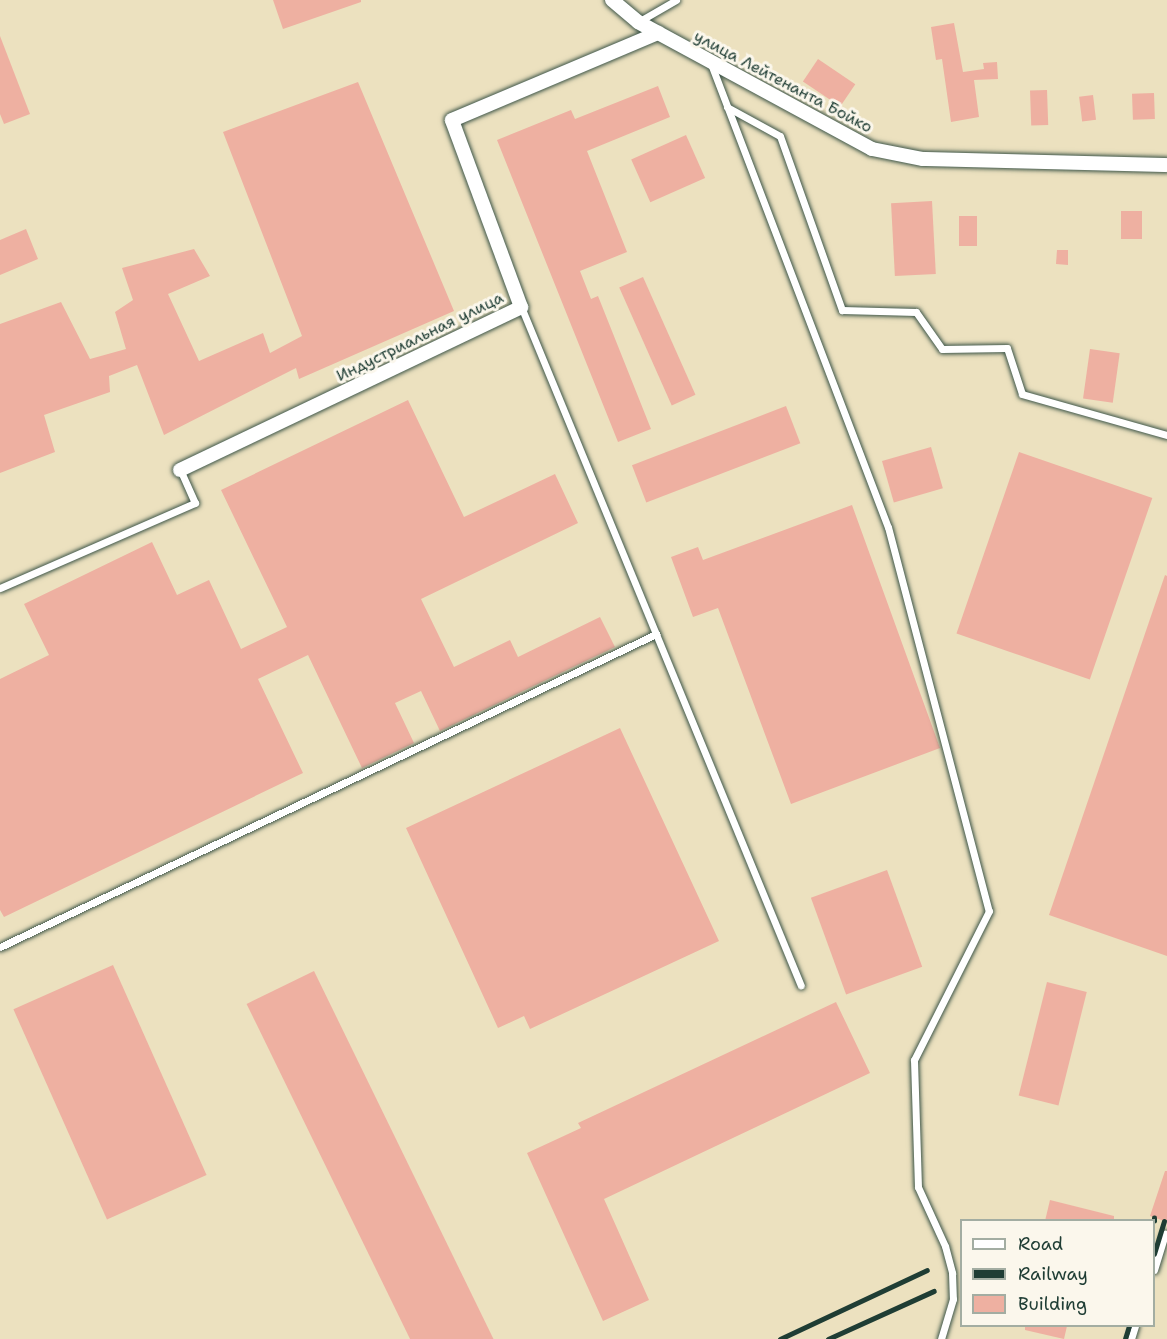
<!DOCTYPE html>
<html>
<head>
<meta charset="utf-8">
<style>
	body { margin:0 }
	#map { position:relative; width:1167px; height:1339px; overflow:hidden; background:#ece1bf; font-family:"Shantell Sans",sans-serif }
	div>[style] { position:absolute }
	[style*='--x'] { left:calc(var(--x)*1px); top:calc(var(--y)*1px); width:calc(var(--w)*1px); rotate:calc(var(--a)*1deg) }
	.building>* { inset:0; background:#eeb0a1; transform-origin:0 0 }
	.roads { filter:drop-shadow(0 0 2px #3e5649) drop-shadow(0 0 2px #3e5649) }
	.lane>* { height:7px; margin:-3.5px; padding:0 3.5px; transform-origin:3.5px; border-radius:3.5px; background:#fff }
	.street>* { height:14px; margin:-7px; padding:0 7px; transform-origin:7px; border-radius:7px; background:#fff }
	.rail>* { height:4.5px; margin:-2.25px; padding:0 2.25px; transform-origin:2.25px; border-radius:2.25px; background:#1f3d34 }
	span { translate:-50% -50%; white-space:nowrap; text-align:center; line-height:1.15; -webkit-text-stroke:6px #fbf7ec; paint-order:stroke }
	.street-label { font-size:16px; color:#1f3d34 }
	.legend { position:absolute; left:960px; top:1219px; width:195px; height:108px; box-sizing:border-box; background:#fbf7ec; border:2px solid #a3ada2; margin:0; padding:8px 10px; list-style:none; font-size:18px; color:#1f3d34 }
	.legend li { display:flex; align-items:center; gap:12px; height:30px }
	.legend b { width:30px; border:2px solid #a3ada2 }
</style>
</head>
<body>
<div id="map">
	<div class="building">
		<div style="clip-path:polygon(273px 0,361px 0,361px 2px,283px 29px)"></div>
		<div style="clip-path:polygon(954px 23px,963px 72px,984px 69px,983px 63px,997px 62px,998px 79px,974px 80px,979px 117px,951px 122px,942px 59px,936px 60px,931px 27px)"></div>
		<div style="clip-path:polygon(0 36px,30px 114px,4px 124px,0 114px)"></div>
		<div style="left:818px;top:59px;width:45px;height:27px;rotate:34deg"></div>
		<div style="clip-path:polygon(358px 82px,454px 311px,299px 379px,296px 368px,164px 435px,137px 365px,109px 376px,110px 392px,44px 415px,55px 452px,0 473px,0 324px,61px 302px,90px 359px,126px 349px,115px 312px,133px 300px,122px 268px,194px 249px,210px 276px,168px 294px,199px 361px,263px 333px,270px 353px,302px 336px,223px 132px)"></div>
		<div style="clip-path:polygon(658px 86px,670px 117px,587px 151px,627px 252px,580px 271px,591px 299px,598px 296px,651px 429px,618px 442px,497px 140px,571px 110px,575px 119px)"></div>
		<div style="left:1047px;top:90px;width:35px;height:17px;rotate:88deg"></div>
		<div style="left:1154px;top:93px;width:26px;height:22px;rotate:88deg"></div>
		<div style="left:1093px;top:95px;width:25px;height:14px;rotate:83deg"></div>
		<div style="left:686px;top:135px;width:47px;height:60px;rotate:66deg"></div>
		<div style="left:932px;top:201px;width:73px;height:41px;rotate:87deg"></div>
		<div style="left:1121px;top:211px;width:21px;height:28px"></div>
		<div style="left:959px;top:216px;width:18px;height:30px"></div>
		<div style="clip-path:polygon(26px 229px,38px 259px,0 275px,0 240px)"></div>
		<div style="clip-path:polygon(1057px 250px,1068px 250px,1068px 265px,1056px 264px)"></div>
		<div style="left:643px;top:277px;width:129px;height:26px;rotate:66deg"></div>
		<div style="left:1090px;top:349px;width:30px;height:50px;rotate:8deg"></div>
		<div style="clip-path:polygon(408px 400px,464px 517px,555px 474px,578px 523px,421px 599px,454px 667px,510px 640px,518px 657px,600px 617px,615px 647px,440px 731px,421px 691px,395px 703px,414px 743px,362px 768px,308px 655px,258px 679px,303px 773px,4px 917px,0 910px,0 679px,49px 655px,24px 604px,152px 542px,177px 595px,209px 580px,241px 649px,287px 627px,221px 490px)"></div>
		<div style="left:786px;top:406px;width:40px;height:165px;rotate:69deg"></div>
		<div style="left:931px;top:447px;width:43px;height:51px;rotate:74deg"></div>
		<div style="left:1019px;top:452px;width:141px;height:192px;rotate:19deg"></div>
		<div style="clip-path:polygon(852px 505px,940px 748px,791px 804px,718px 608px,693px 617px,671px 557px,698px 547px,703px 560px)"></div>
		<div style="clip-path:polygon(1165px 575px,1167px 576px,1167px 956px,1049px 915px)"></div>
		<div style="clip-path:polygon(620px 728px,719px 941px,530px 1029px,524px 1016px,498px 1028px,406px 828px)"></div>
		<div style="left:887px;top:870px;width:103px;height:81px;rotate:70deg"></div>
		<div style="left:113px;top:965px;width:230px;height:109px;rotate:66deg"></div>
		<div style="left:314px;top:971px;width:410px;height:75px;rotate:64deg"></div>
		<div style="left:1047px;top:982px;width:41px;height:117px;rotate:14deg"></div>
		<div style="clip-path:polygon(836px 1002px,870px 1073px,604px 1199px,649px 1300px,603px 1321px,527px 1153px,581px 1128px,578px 1123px)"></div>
		<div style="clip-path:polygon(1165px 1171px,1167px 1171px,1167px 1222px,1150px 1216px)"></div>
		<div style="clip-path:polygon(1050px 1200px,1114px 1216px,1114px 1221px,1045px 1221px)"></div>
		<div style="clip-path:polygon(1025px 1326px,1067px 1326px,1064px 1339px,1025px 1330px)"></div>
	</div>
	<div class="roads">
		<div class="lane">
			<div style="--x:638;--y:22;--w:44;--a:-30.1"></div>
			<div style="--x:711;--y:64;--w:496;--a:69.1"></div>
			<div style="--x:888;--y:527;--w:397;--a:75.3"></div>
			<div style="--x:989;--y:911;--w:167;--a:116.7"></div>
			<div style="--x:914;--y:1060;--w:127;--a:88.2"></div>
			<div style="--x:918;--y:1187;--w:65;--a:65.4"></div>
			<div style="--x:945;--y:1246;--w:28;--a:75"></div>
			<div style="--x:952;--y:1273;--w:26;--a:88"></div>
			<div style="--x:953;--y:1299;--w:42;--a:106.7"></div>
			<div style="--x:727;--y:107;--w:60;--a:28.7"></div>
			<div style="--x:780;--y:136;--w:185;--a:70.4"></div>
			<div style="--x:842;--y:310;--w:74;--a:1.5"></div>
			<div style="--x:916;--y:312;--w:45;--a:54.9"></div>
			<div style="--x:942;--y:349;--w:65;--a:-0.9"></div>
			<div style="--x:1007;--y:348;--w:48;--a:71.9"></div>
			<div style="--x:1022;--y:394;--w:151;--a:15.8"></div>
			<div style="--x:0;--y:588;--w:213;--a:-23.6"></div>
			<div style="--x:195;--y:503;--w:36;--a:-114"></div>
			<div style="--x:656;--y:634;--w:380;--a:67.6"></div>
			<div style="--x:0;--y:947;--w:727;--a:-25.51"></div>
			<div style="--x:656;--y:634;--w:354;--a:-112.4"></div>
			<div style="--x:1154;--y:1270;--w:38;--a:-73"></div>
			<div style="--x:1131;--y:1339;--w:14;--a:-73"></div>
		</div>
		<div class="street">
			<div style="--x:612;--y:0;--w:34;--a:40"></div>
			<div style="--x:638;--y:22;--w:266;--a:28.5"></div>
			<div style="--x:872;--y:149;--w:52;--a:11.1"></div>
			<div style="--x:923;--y:159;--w:244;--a:1.4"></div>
			<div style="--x:180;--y:470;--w:378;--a:-25.5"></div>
			<div style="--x:521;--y:307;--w:199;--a:-110.3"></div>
			<div style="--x:452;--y:120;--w:224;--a:-22.9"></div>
		</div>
	</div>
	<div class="rail">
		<div style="--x:1154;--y:1221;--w:3;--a:-90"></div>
		<div style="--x:1154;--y:1254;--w:34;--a:-73"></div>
		<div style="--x:780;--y:1339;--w:162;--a:-25.1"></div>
		<div style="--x:828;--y:1339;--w:116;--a:-24.4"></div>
		<div style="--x:1125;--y:1339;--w:14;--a:-73"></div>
	</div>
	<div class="street-label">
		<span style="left:783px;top:82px;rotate:28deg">улица Лейтенанта Бойко</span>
		<span style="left:420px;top:337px;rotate:-26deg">Индустриальная улица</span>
	</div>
	<ul class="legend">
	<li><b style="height:8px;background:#fff"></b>Road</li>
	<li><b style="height:8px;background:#1f3d34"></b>Railway</li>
	<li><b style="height:16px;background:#eeb0a1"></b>Building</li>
	</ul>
</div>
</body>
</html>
